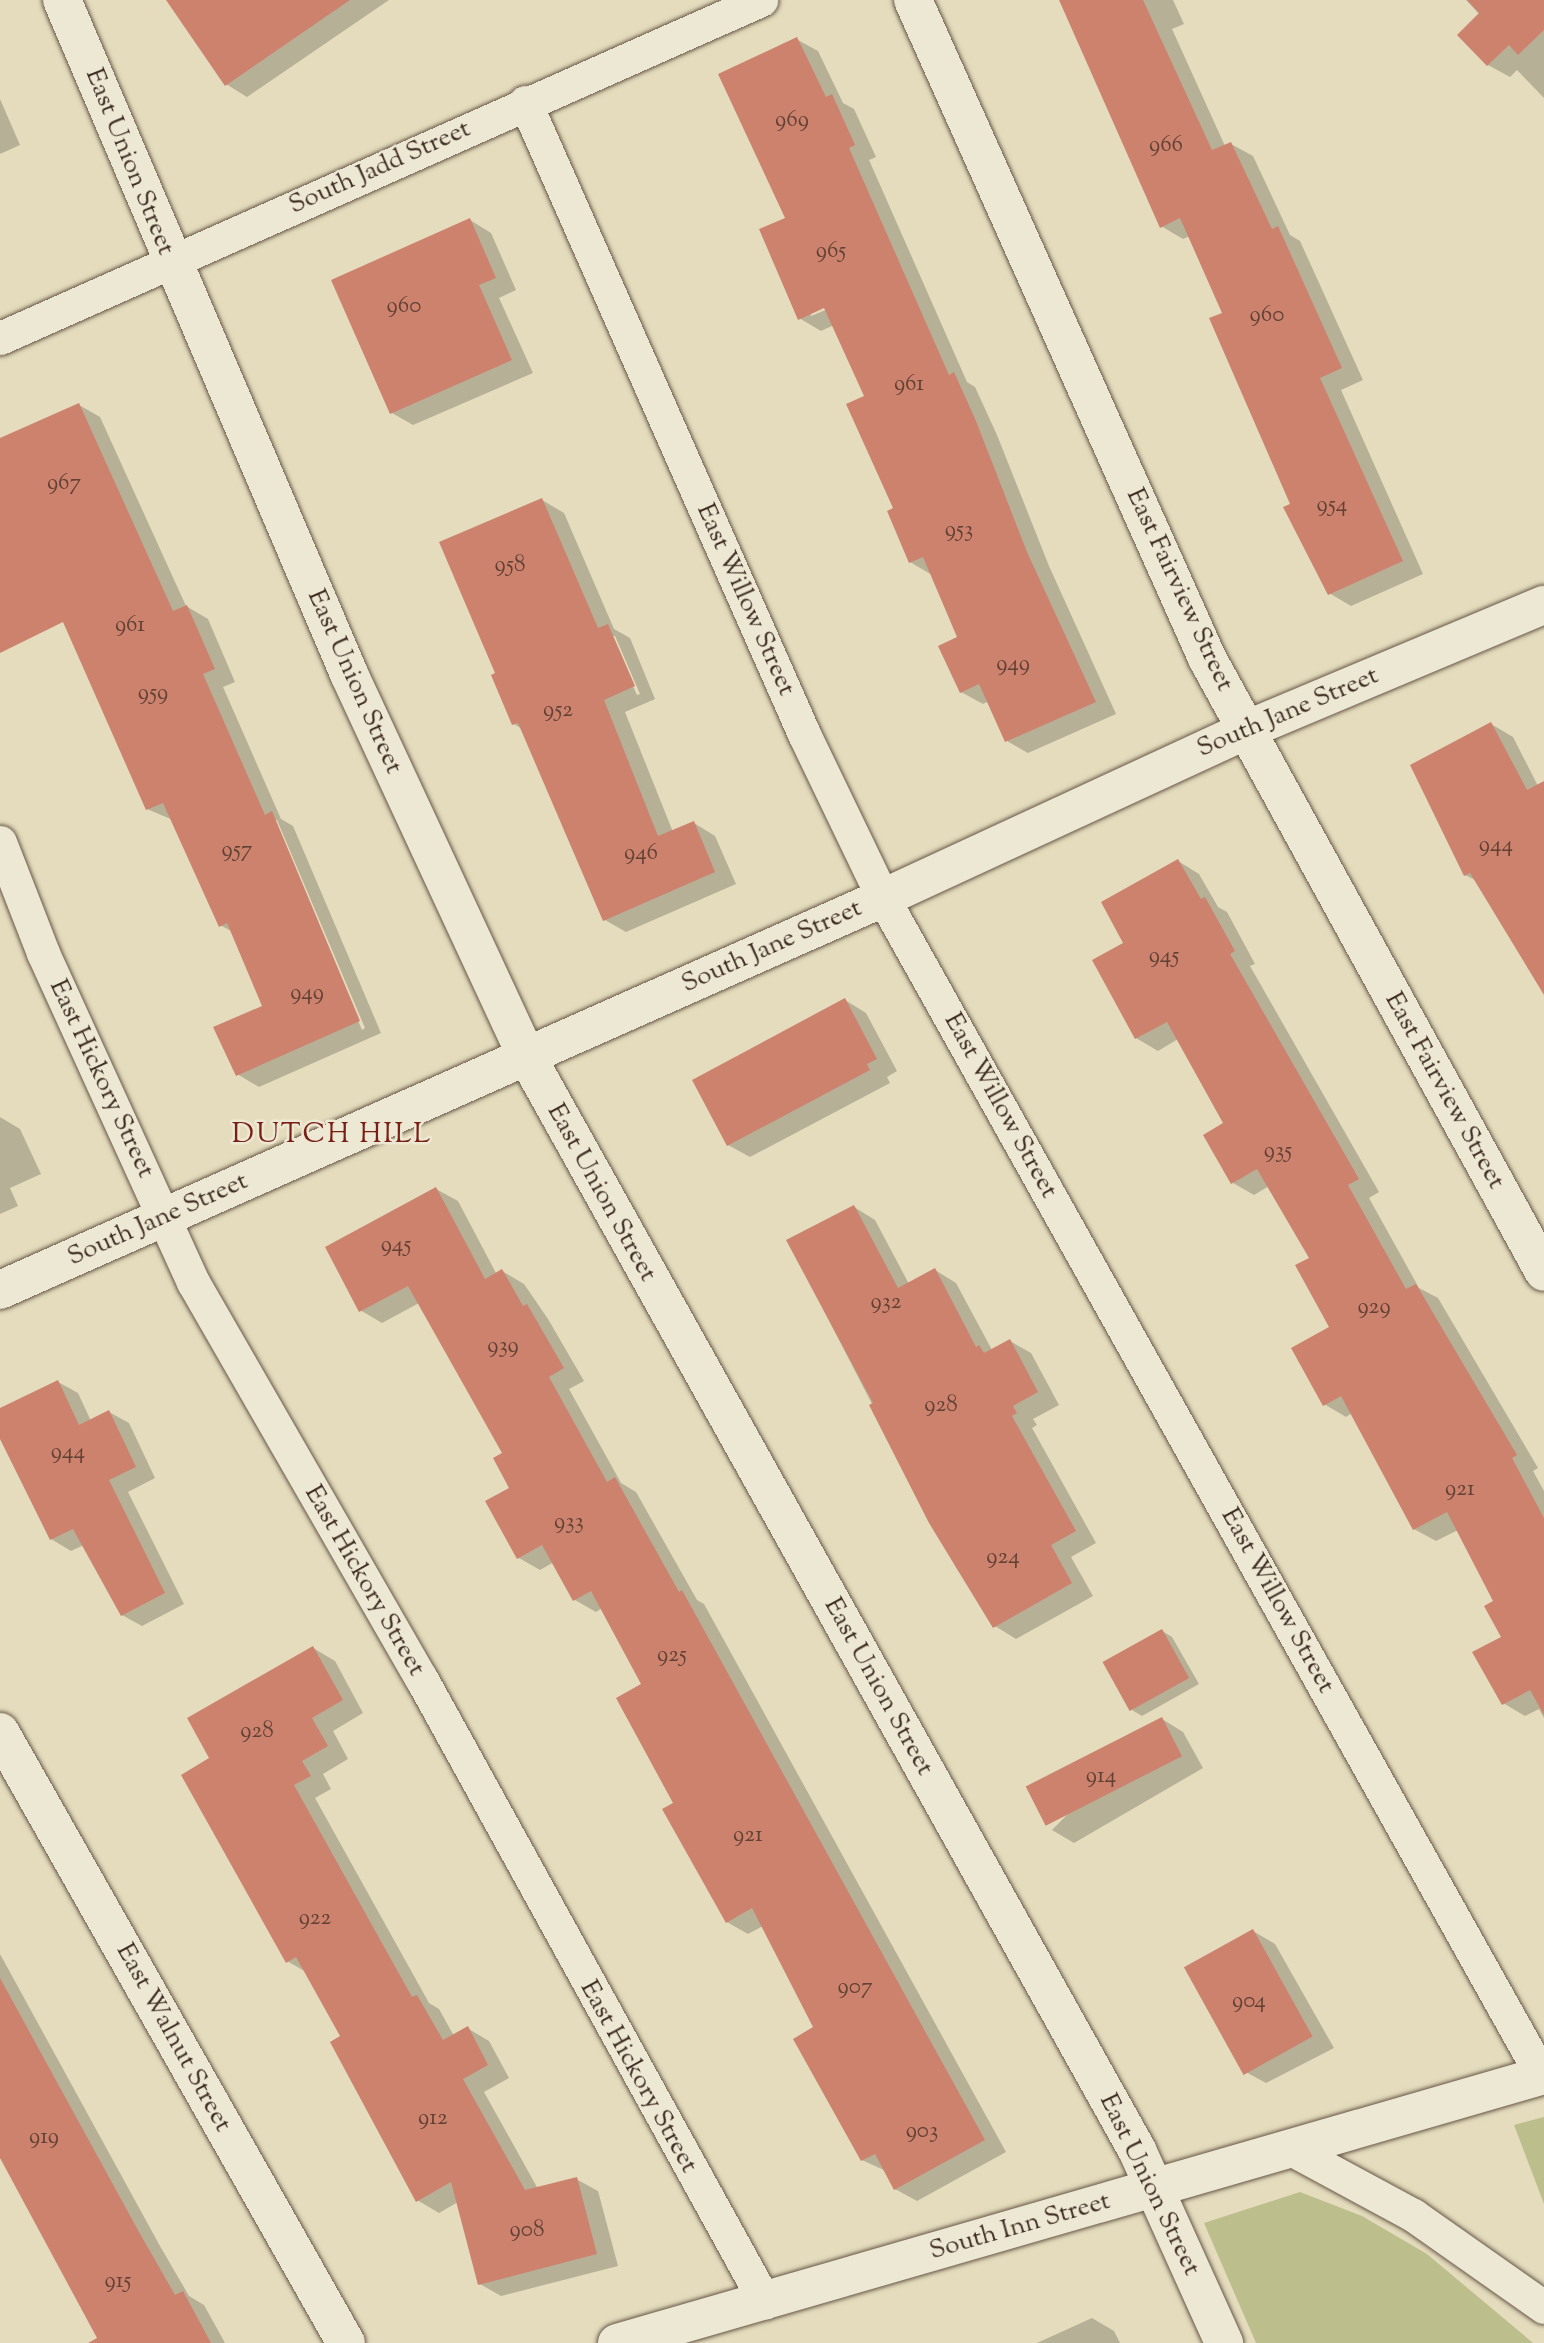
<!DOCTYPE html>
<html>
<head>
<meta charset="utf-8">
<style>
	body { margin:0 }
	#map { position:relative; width:1544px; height:2343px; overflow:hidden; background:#e4dcbd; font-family:"Sorts Mill Goudy",serif }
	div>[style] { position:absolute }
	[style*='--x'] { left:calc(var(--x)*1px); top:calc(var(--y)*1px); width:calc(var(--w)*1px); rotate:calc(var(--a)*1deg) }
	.green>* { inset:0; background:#bcbe8c }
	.shadow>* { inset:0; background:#0003 }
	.building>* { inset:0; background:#cd826e; transform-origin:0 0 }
	.roads { filter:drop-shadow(0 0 2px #675747) drop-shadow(0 0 2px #675747) }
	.lane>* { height:33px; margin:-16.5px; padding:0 16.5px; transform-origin:16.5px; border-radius:16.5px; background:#ede8d4 }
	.street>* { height:38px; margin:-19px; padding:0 19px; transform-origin:19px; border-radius:19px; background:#ede8d4 }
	span { translate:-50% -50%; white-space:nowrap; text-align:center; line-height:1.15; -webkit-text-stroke:5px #ede8d4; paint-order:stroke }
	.number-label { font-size:23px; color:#614134 }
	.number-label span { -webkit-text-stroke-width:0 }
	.street-label { font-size:26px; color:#3d2b20 }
	.neighbourhood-label { font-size:28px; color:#7a1f14; letter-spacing:2px }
</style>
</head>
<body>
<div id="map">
	<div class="green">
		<div style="clip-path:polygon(1544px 2117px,1544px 2204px,1514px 2125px)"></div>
		<div style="clip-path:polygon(1300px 2192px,1362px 2216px,1427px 2254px,1533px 2343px,1256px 2343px,1204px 2223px)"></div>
	</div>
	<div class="shadow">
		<div style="clip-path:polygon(184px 0,389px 0,247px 97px,226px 84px)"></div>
		<div style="clip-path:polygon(1060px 0,1173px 0,1184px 24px,1172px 29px,1225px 146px,1231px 144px,1253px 156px,1290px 235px,1300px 241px,1363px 380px,1341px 390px,1423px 574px,1351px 606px,1329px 593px,1224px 314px,1190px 236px,1183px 239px,1161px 226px)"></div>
		<div style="clip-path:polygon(1466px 0,1544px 0,1544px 98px,1517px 70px,1510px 77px,1488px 65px,1459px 35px,1480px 15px)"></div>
		<div style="clip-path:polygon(evenodd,796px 39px,818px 51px,843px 103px,854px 109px,876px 157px,869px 160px,967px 382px,975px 387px,997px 435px,1049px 566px,1116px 714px,1028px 753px,1007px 741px,989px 701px,983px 704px,961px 692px,959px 638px,932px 575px,910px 562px,866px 396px,834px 325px,821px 331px,799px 318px,788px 218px,796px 39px,832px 303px,833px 307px,811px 316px,811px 312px,832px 303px)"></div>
		<div style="clip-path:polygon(0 99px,20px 145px,0 154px)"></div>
		<div style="clip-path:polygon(470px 220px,491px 233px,516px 290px,499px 298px,533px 373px,413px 425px,392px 413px)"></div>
		<div style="clip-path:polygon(evenodd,79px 405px,100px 417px,186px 606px,208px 619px,235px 682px,223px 687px,281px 819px,293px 826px,381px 1033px,259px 1087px,237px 1074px,265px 1007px,233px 932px,220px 925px,173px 820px,147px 809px,0 453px,0 440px,79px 405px,273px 820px,277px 820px,365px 1028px,362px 1030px,273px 820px)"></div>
		<div style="clip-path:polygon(evenodd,542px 500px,564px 513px,614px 629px,630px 638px,655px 699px,625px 712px,673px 832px,694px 823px,715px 836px,736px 884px,626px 932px,605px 920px,522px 729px,514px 724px,498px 674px,542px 500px,611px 636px,615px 636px,640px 694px,637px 695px,611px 636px)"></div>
		<div style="clip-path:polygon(1491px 724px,1513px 737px,1538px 786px,1544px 783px,1544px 991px,1477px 881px,1465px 875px)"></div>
		<div style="clip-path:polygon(1178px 861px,1199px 874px,1218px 907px,1227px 912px,1255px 964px,1250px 966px,1379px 1192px,1369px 1198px,1419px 1288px,1438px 1298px,1538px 1468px,1533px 1471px,1544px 1491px,1544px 1718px,1539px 1709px,1525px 1716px,1503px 1703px,1503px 1637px,1495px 1601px,1458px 1530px,1436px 1541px,1414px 1529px,1352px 1413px,1346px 1417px,1324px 1404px,1332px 1327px,1311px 1258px,1269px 1186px,1254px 1195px,1233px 1183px,1225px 1124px,1178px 1039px,1158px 1051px,1136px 1038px,1125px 944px)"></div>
		<div style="clip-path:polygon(845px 1000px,866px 1013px,897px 1071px,887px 1077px,890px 1083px,750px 1157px,728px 1145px)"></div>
		<div style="clip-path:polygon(0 1117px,20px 1129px,41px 1174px,10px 1188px,18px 1206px,0 1214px)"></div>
		<div style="clip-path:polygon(436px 1189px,458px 1201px,497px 1275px,502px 1271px,524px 1284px,548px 1319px,584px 1381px,569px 1389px,621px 1483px,636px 1492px,697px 1600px,704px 1604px,1006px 2152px,917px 2201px,895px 2189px,886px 2171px,862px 2160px,815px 2028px,763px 1926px,748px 1934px,727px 1922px,675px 1804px,644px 1684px,602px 1608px,596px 1612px,575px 1600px,554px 1562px,540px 1570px,519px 1558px,504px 1454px,419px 1303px,382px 1323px,360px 1310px)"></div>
		<div style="clip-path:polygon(854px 1207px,875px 1220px,909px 1284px,935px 1270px,956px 1283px,992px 1350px,1010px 1341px,1031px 1353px,1059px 1405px,1033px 1419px,1037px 1425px,1032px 1428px,1096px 1543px,1071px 1557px,1093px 1596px,1016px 1639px,995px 1626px,965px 1576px,958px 1571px,788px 1241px)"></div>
		<div style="clip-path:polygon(58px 1382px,78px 1393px,91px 1421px,109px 1412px,129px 1423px,155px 1478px,128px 1492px,184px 1604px,142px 1626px,122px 1615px,84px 1545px,71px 1551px,51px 1539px,0 1435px,0 1410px)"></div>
		<div style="clip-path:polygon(1162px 1631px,1172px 1637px,1199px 1684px,1142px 1716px,1132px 1710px)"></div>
		<div style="clip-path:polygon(313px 1648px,335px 1661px,363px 1713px,333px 1731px,348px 1759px,323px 1774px,331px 1789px,315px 1798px,429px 2003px,439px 2009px,454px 2036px,467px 2028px,489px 2041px,509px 2078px,484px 2092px,538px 2189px,576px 2179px,598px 2191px,618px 2266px,501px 2296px,480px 2284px,458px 2202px,439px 2213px,417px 2200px,343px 2037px,306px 1972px,287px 1961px,212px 1759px)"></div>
		<div style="clip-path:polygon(1162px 1719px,1183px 1732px,1203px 1768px,1074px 1843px,1052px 1830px)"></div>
		<div style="clip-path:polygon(1253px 1931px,1275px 1944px,1334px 2048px,1266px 2083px,1244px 2071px)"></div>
		<div style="clip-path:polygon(0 1954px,160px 2246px,189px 2296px,204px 2305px,225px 2343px,91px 2343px,99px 2339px,0 2155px)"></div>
		<div style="clip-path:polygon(1092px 2318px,1114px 2331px,1120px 2343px,1037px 2343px)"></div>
	</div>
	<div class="building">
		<div style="clip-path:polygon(166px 0,350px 0,225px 86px)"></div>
		<div style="clip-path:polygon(1059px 0,1143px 0,1212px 150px,1231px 142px,1272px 229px,1278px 226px,1342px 368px,1320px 378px,1403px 561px,1328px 595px,1283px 507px,1290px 504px,1209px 318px,1222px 313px,1180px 218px,1160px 228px)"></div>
		<div style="clip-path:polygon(1467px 0,1544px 0,1544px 30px,1518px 55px,1509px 45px,1487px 66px,1457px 35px,1479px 13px)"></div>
		<div style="clip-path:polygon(797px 37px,826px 97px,832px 94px,855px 145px,849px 148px,949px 375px,954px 372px,976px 421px,1027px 552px,1096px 702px,1005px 742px,979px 684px,960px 693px,938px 646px,957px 637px,923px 557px,909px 563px,887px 511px,893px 508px,846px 404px,864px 396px,824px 308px,798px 320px,759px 229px,785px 218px,718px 74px)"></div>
		<div style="clip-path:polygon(470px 218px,496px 278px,479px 285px,512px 360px,390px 414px,331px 280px)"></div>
		<div style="clip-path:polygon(79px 403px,173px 611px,187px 605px,215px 669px,203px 674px,265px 815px,272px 811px,360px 1021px,236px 1076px,213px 1027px,262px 1006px,227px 923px,219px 927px,163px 803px,146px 810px,63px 622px,0 653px,0 438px)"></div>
		<div style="clip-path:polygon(542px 498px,598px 628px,608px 624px,635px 686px,604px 700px,658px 836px,694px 821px,715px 872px,603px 921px,518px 723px,512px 725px,491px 675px,495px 673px,439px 542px)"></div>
		<div style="clip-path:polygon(1491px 722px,1527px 790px,1544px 781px,1544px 995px,1470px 873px,1464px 876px,1410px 765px)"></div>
		<div style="clip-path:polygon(1178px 859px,1201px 899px,1205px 897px,1235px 951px,1230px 954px,1359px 1179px,1348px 1185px,1406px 1289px,1416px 1284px,1517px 1455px,1512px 1458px,1544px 1518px,1544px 1715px,1530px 1690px,1502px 1705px,1472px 1652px,1501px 1637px,1484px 1606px,1493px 1601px,1447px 1512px,1413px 1530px,1341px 1396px,1323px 1406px,1291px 1348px,1329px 1327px,1295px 1265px,1309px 1258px,1257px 1169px,1231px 1184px,1203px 1135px,1223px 1123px,1167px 1022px,1135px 1039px,1092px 960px,1123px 943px,1101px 902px)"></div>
		<div style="clip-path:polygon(845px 998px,877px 1059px,867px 1064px,870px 1070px,727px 1146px,692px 1080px)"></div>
		<div style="clip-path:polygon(436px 1187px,485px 1279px,502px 1269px,523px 1306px,527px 1304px,564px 1368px,549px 1377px,607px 1482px,615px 1477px,679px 1592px,682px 1590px,985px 2140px,894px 2190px,875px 2154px,861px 2161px,793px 2039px,813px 2027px,752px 1908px,726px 1923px,662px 1809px,673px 1803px,616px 1698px,641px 1684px,591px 1591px,573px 1601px,542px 1545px,517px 1559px,485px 1501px,509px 1488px,493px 1458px,502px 1453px,408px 1286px,359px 1312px,325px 1247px)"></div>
		<div style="clip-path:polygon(854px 1205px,898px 1288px,935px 1268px,976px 1347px,979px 1345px,984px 1353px,1010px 1339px,1038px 1392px,1013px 1406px,1017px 1413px,1012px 1416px,1076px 1531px,1051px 1545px,1072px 1583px,993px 1628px,929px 1523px,869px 1405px,873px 1403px,786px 1240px)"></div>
		<div style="clip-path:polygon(58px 1380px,79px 1425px,109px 1410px,136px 1467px,109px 1480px,165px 1593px,121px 1616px,73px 1529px,50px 1540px,0 1439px,0 1408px)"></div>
		<div style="left:1162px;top:1629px;width:56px;height:68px;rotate:61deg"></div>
		<div style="clip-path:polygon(313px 1646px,343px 1700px,312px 1718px,328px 1746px,302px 1761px,311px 1776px,294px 1785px,412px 1997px,417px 1995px,443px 2040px,468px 2026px,488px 2065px,463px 2079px,525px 2190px,577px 2177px,597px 2254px,478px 2285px,451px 2182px,416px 2202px,330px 2042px,340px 2036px,296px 1957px,286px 1963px,181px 1775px,209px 1758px,187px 1718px)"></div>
		<div style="left:1162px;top:1717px;width:44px;height:153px;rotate:63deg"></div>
		<div style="left:1253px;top:1929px;width:123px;height:79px;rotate:61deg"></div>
		<div style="clip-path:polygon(0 1978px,139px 2232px,175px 2295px,183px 2291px,211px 2343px,88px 2343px,97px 2338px,0 2158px)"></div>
	</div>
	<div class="roads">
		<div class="lane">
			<div style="--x:525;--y:102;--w:691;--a:66.18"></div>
			<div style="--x:804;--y:734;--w:182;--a:64.3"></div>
			<div style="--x:883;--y:898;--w:1350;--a:60.78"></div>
			<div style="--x:0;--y:338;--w:833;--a:-23.95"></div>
			<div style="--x:0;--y:842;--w:119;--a:68.8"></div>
			<div style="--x:43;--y:953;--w:362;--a:65.5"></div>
			<div style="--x:193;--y:1282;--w:457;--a:60.1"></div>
			<div style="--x:421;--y:1678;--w:713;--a:61.13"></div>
			<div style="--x:1291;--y:2149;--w:139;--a:28.4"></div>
			<div style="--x:1413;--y:2215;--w:160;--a:35.1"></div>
		</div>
		<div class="street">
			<div style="--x:62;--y:0;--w:733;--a:66.93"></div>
			<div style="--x:349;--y:674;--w:420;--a:65.1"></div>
			<div style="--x:526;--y:1055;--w:1254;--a:60.84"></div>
			<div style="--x:1137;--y:2150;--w:212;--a:65.7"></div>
			<div style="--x:913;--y:0;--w:721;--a:65.92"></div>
			<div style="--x:1207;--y:658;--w:700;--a:61.24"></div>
			<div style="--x:0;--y:1290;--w:966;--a:-23.94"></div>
			<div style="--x:883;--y:898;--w:400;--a:-24.8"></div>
			<div style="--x:1246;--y:730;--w:323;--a:-22.8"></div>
			<div style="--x:0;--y:1732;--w:702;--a:60.48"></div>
			<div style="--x:617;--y:2343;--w:965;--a:-16.12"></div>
		</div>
	</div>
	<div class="number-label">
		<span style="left:792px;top:121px">969</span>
		<span style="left:1166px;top:146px">966</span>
		<span style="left:831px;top:252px">965</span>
		<span style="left:404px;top:307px">960</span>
		<span style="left:1267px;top:316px">960</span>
		<span style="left:909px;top:385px">961</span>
		<span style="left:64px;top:484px">967</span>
		<span style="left:1332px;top:506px">954</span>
		<span style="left:959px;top:531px">953</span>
		<span style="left:510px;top:566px">958</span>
		<span style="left:130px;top:626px">961</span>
		<span style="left:1013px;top:665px">949</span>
		<span style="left:153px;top:694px">959</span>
		<span style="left:558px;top:711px">952</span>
		<span style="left:1496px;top:846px">944</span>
		<span style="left:237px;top:851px">957</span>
		<span style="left:641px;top:854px">946</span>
		<span style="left:1164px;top:957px">945</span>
		<span style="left:307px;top:994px">949</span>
		<span style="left:1278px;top:1152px">935</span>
		<span style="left:396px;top:1246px">945</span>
		<span style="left:886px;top:1303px">932</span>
		<span style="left:1374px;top:1308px">929</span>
		<span style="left:503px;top:1347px">939</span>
		<span style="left:941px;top:1406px">928</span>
		<span style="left:68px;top:1453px">944</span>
		<span style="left:1460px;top:1490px">921</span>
		<span style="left:569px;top:1523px">933</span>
		<span style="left:1003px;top:1558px">924</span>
		<span style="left:672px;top:1656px">925</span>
		<span style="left:257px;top:1732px">928</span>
		<span style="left:1101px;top:1777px">914</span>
		<span style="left:748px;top:1836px">921</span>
		<span style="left:315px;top:1919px">922</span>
		<span style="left:855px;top:1988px">907</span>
		<span style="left:1249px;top:2002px">904</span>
		<span style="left:433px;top:2119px">912</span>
		<span style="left:922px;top:2132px">903</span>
		<span style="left:44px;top:2138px">919</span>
		<span style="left:527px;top:2231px">908</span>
		<span style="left:118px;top:2282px">915</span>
	</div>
	<div class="street-label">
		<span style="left:129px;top:162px;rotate:68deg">East Union Street</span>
		<span style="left:380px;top:168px;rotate:-24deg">South Jadd Street</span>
		<span style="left:1179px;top:590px;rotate:65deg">East Fairview Street</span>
		<span style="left:745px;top:600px;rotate:66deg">East Willow Street</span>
		<span style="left:354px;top:682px;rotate:66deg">East Union Street</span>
		<span style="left:1288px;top:713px;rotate:-23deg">South Jane Street</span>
		<span style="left:772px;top:947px;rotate:-24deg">South Jane Street</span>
		<span style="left:101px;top:1079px;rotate:65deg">East Hickory Street</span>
		<span style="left:1444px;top:1091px;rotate:61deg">East Fairview Street</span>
		<span style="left:1000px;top:1106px;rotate:61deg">East Willow Street</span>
		<span style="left:601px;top:1193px;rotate:61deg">East Union Street</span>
		<span style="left:158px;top:1220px;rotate:-24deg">South Jane Street</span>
		<span style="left:364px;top:1581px;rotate:60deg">East Hickory Street</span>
		<span style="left:1277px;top:1601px;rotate:61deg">East Willow Street</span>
		<span style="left:878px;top:1687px;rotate:61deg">East Union Street</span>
		<span style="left:173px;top:2038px;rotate:61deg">East Walnut Street</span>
		<span style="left:638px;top:2077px;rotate:61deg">East Hickory Street</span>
		<span style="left:1149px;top:2185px;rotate:64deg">East Union Street</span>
		<span style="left:1020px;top:2227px;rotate:-16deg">South Inn Street</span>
	</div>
	<div class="neighbourhood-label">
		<span style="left:332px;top:1135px">DUTCH HILL</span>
	</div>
</div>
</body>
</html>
